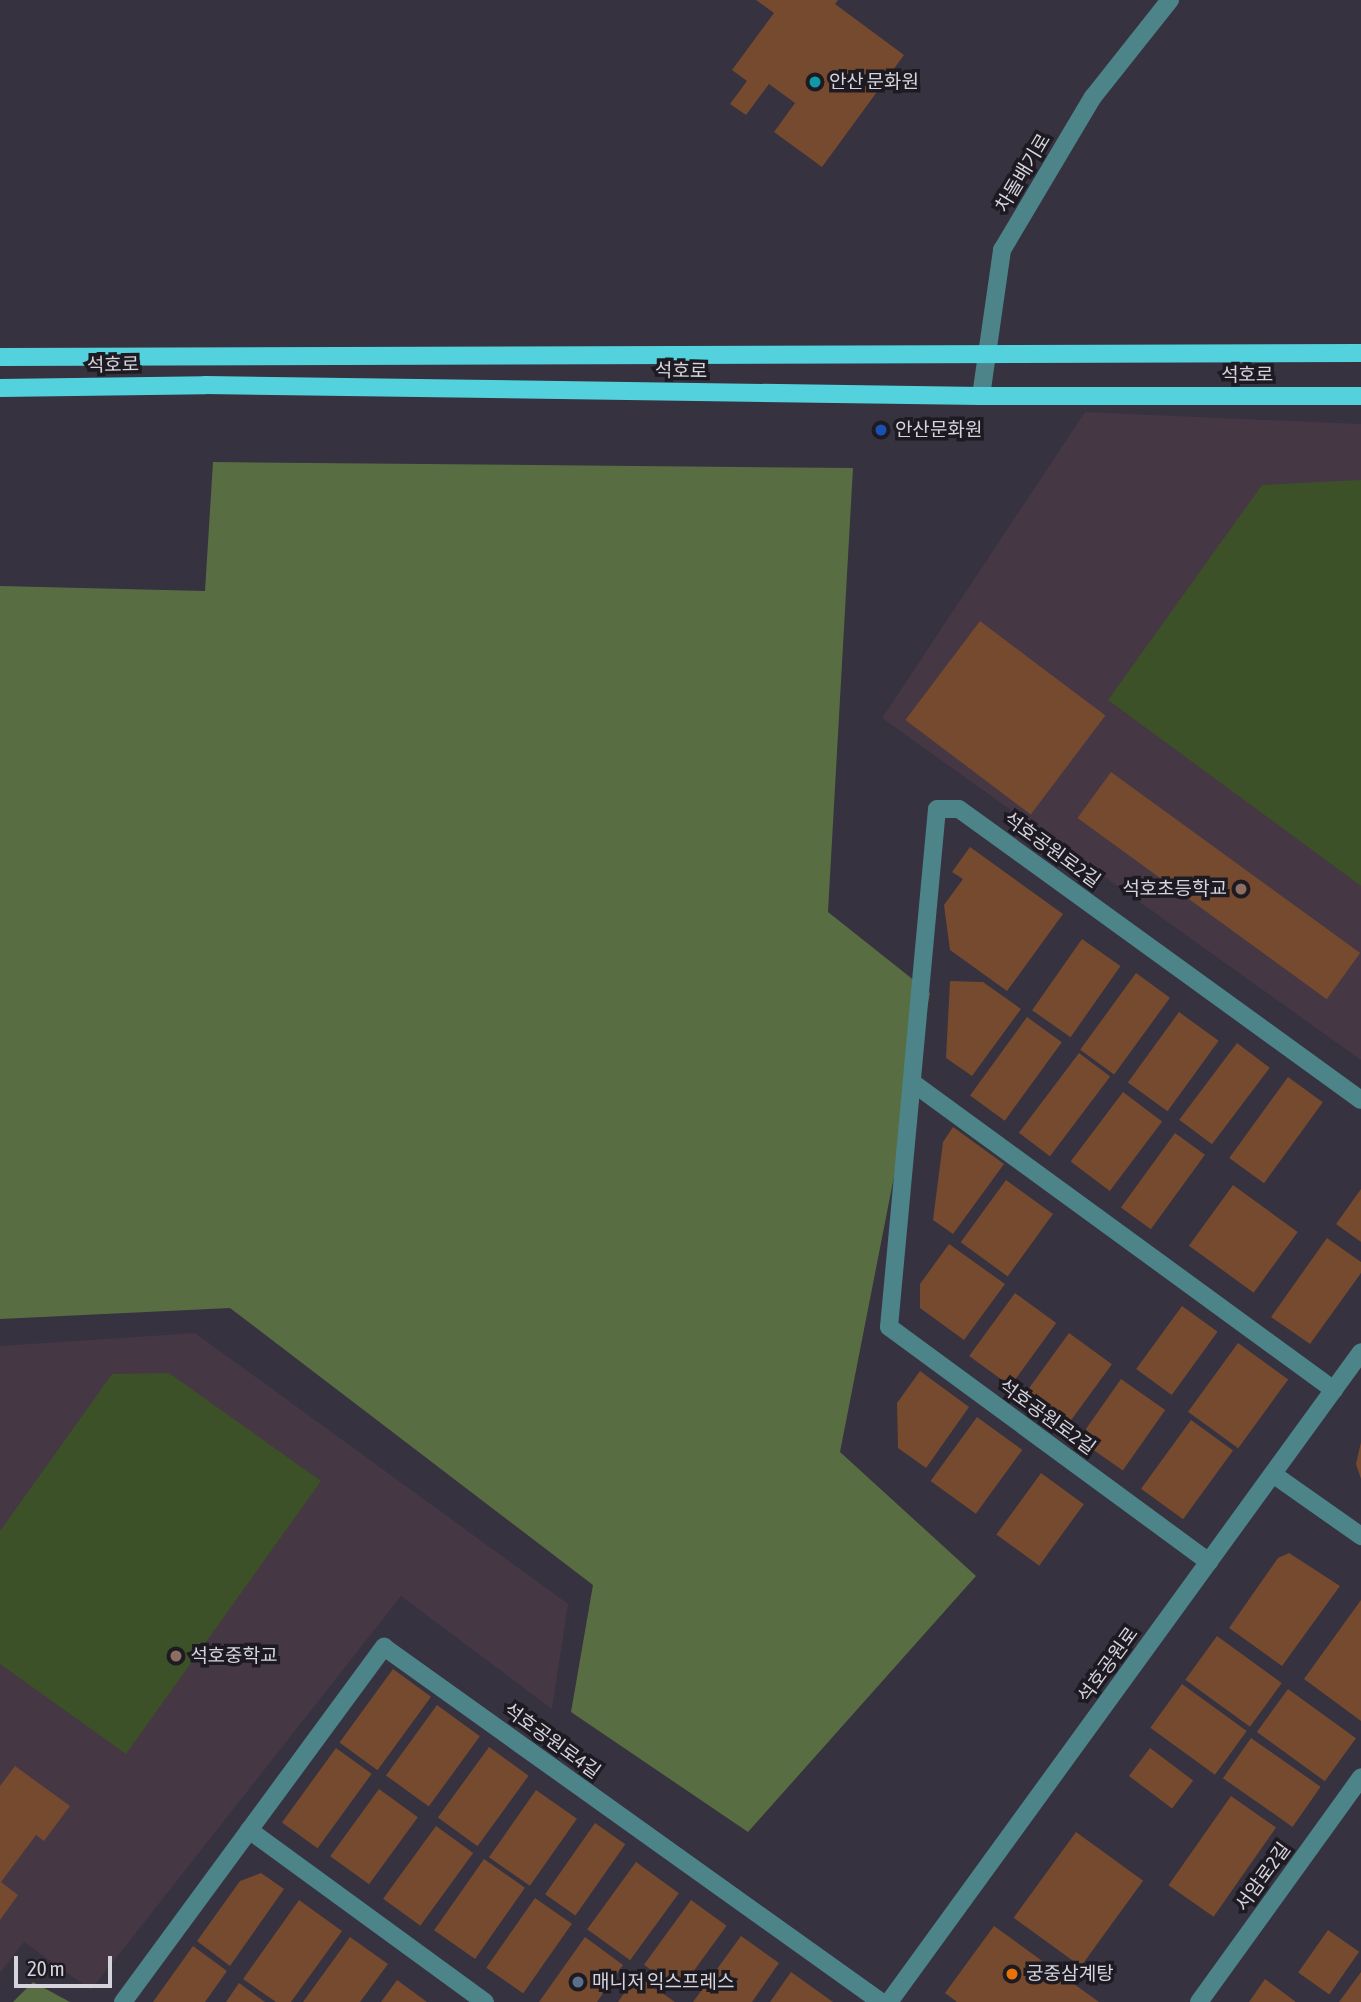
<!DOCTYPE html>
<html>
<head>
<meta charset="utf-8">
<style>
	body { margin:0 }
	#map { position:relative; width:1361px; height:2002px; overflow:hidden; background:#36323f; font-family:"Asap Condensed","Noto Sans KR",sans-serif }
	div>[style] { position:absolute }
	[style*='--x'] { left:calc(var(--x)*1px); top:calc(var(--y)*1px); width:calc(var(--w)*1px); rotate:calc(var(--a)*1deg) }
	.education>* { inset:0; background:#453744 }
	.green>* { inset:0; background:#3c5127 }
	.forest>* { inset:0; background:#586e42 }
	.building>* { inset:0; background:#754a2f; transform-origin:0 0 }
	.minor>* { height:18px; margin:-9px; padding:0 9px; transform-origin:9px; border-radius:9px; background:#4c8489 }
	.major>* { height:18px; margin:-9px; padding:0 9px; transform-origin:9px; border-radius:9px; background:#53d2de }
	.dots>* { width:19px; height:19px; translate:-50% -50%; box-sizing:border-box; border:4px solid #1d1b21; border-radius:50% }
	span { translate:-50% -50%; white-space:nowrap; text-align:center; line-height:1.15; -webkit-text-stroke:7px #1d1b21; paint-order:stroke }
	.poi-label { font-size:19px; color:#d5d3dc }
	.left { translate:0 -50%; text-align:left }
	.right { translate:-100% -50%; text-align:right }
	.street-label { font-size:19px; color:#d5d3dc }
	.scale { position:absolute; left:14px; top:1956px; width:98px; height:32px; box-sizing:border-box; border:4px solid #d5d3dc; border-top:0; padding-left:9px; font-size:21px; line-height:24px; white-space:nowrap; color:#d5d3dc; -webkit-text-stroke:5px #1d1b21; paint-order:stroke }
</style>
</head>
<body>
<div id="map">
	<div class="education">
		<div style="clip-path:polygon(1085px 412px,1361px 424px,1361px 1060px,882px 718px)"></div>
		<div style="clip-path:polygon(195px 1333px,568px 1604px,552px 1709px,401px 1596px,91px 1990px,24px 1942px,0 1973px,0 1346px)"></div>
	</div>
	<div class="green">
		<div style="clip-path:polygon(1361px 480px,1361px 886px,1108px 700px,1262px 485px)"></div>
		<div style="clip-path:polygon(169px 1373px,321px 1481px,126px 1754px,0 1664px,0 1531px,112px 1374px)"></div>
	</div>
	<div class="forest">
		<div style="clip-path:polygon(213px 462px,853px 468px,828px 912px,930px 993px,840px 1452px,976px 1576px,748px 1832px,571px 1712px,593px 1585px,230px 1308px,0 1319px,0 586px,205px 591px)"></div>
		<div style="clip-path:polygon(33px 1982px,70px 2002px,13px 2002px)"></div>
	</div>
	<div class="building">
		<div style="clip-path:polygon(756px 0,838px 0,835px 4px,904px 55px,822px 167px,774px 132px,795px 103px,769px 84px,746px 115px,730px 104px,747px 81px,732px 70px,774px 13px)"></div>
		<div style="left:980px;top:621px;width:157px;height:124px;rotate:37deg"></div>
		<div style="left:1111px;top:772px;width:308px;height:57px;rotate:36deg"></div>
		<div style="clip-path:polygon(970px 847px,1063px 914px,1007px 991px,950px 950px,944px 905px,963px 879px,952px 872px)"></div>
		<div style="left:1082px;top:939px;width:47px;height:87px;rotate:35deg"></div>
		<div style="left:1136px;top:973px;width:42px;height:95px;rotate:36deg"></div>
		<div style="clip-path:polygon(950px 981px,983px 982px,1021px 1009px,972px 1076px,946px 1058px)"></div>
		<div style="left:1179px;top:1012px;width:49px;height:87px;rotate:36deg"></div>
		<div style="left:1027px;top:1017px;width:43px;height:97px;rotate:36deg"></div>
		<div style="left:1237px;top:1043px;width:41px;height:96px;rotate:37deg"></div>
		<div style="left:1079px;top:1053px;width:39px;height:100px;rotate:37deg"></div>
		<div style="left:1288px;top:1077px;width:43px;height:100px;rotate:36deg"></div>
		<div style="left:1123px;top:1092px;width:49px;height:87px;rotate:37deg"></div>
		<div style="clip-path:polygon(953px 1127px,1004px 1164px,953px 1234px,933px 1220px,943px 1142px)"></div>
		<div style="left:1175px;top:1133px;width:37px;height:92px;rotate:36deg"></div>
		<div style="left:1006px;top:1180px;width:58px;height:77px;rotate:36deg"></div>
		<div style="left:1233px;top:1185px;width:80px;height:75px;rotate:36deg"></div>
		<div style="clip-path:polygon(1361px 1189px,1361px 1242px,1336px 1224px)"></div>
		<div style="clip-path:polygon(1327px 1238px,1361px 1262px,1361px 1273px,1310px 1344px,1271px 1317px)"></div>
		<div style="clip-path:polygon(949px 1244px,1005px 1284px,964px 1340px,920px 1308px,920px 1284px)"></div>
		<div style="left:1015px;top:1293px;width:51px;height:78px;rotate:36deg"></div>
		<div style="left:1182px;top:1306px;width:44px;height:78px;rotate:36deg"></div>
		<div style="left:1069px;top:1333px;width:53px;height:79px;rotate:36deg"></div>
		<div style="left:1238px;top:1343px;width:62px;height:85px;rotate:36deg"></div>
		<div style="clip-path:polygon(920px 1371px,969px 1407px,926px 1468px,898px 1448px,897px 1403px)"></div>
		<div style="left:1121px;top:1379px;width:54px;height:74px;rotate:35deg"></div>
		<div style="left:977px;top:1417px;width:56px;height:79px;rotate:36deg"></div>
		<div style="left:1191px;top:1420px;width:52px;height:85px;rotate:36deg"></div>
		<div style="clip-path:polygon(1361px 1442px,1361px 1479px,1356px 1464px)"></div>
		<div style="left:1041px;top:1473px;width:53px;height:76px;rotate:36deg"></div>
		<div style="clip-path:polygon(1289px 1553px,1340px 1586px,1282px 1666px,1229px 1628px,1278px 1558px)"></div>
		<div style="clip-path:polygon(1361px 1600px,1361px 1721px,1304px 1679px)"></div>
		<div style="left:1217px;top:1636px;width:80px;height:54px;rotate:36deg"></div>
		<div style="left:393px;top:1669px;width:47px;height:91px;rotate:36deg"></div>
		<div style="left:1182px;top:1684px;width:80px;height:54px;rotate:36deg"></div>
		<div style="left:1288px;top:1689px;width:84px;height:53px;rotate:36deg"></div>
		<div style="left:437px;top:1705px;width:53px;height:87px;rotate:36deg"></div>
		<div style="left:1251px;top:1738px;width:85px;height:49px;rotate:35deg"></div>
		<div style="left:489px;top:1747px;width:49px;height:87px;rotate:36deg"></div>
		<div style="left:336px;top:1748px;width:44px;height:92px;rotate:36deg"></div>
		<div style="left:1150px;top:1748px;width:54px;height:35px;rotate:37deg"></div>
		<div style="clip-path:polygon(15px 1766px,70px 1806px,44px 1841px,36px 1835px,1px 1882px,18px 1895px,0 1920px,0 1786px)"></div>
		<div style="left:379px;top:1789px;width:48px;height:83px;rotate:36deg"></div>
		<div style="left:536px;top:1790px;width:50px;height:82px;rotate:35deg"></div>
		<div style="left:1231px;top:1796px;width:55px;height:109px;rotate:35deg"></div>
		<div style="left:595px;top:1823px;width:37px;height:87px;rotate:35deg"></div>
		<div style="left:436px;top:1826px;width:46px;height:90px;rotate:36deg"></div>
		<div style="left:1076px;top:1832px;width:83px;height:106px;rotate:36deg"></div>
		<div style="left:484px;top:1859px;width:50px;height:87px;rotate:35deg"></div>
		<div style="left:636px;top:1862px;width:53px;height:83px;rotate:36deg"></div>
		<div style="clip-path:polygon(261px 1873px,284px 1889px,230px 1966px,197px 1941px,240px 1881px)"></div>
		<div style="left:535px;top:1898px;width:45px;height:85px;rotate:35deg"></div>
		<div style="clip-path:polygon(299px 1900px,342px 1931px,291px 2002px,276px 2002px,243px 1979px)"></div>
		<div style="left:691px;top:1900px;width:44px;height:80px;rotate:36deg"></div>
		<div style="clip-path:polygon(994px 1926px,1099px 2002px,957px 2002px,945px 1993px)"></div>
		<div style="left:1328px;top:1930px;width:38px;height:52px;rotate:35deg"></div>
		<div style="clip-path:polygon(741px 1936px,779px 1963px,752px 2002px,693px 2002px)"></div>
		<div style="clip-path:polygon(350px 1937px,388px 1964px,360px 2002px,303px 2002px)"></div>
		<div style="clip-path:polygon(585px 1937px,623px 1965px,597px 2002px,539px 2002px)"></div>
		<div style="clip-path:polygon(193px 1946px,227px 1971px,205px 2002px,153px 2002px)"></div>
		<div style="clip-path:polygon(791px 1972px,833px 2002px,770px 2002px)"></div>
		<div style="clip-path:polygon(1361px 1972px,1361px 2002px,1339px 2002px)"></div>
		<div style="clip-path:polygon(637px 1975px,675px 2002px,618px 2002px)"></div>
		<div style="clip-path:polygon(1265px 1979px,1296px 2002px,1249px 2002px)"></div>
		<div style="clip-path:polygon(397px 1980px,427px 2002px,381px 2002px)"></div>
		<div style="clip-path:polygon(239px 1983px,265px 2002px,226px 2002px)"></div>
	</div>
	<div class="minor">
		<div style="--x:981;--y:396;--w:148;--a:-81.8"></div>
		<div style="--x:1002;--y:250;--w:178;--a:-59.3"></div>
		<div style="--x:1093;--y:97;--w:124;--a:-51.6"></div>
		<div style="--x:913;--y:1083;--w:521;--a:36.1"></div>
		<div style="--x:1273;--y:1474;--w:108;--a:35.2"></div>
		<div style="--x:1209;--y:1562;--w:397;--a:-143.7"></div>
		<div style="--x:889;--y:1327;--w:520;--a:-84.71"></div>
		<div style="--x:937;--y:809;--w:22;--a:0"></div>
		<div style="--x:959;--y:809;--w:496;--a:35.9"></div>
		<div style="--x:249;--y:1830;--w:292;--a:36.1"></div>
		<div style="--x:123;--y:2002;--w:441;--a:-53.7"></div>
		<div style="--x:384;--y:1647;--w:611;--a:35.54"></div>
		<div style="--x:889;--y:2002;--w:803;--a:-54.01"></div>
		<div style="--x:1199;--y:2002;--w:277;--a:-54.2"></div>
	</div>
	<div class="major">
		<div style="--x:0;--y:357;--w:1361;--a:-0.17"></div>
		<div style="--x:0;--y:388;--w:205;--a:-0.8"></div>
		<div style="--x:205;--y:385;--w:776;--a:0.81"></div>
		<div style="--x:981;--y:396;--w:380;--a:0"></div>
	</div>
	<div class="dots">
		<div style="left:815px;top:82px;background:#0f9aa8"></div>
		<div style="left:881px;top:430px;background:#1a4fb4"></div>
		<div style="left:1241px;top:889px;background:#8d6e63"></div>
		<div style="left:176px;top:1656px;background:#8d6e63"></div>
		<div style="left:1012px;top:1974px;background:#e8710a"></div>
		<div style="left:578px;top:1982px;background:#5c6f8a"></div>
	</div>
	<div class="poi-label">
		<span class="left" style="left:829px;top:82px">안산 문화원</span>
		<span class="left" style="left:895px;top:430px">안산문화원</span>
		<span class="right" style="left:1227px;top:889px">석호초등학교</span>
		<span class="left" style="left:190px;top:1656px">석호중학교</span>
		<span class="left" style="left:1026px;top:1974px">궁중삼계탕</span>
		<span class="left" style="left:592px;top:1982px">매니저 익스프레스</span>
	</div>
	<div class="street-label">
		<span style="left:1023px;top:173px;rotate:-59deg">차돌배기로</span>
		<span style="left:113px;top:365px;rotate:-1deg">석호로</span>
		<span style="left:681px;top:371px;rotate:1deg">석호로</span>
		<span style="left:1247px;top:375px">석호로</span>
		<span style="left:1052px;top:850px;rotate:36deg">석호공원로2길</span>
		<span style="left:1047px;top:1417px;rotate:36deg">석호공원로2길</span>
		<span style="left:1108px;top:1665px;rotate:-54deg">석호공원로</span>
		<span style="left:552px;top:1741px;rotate:36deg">석호공원로4길</span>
		<span style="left:1263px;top:1877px;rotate:-54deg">서암로2길</span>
	</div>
	<div class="scale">20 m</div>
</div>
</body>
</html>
